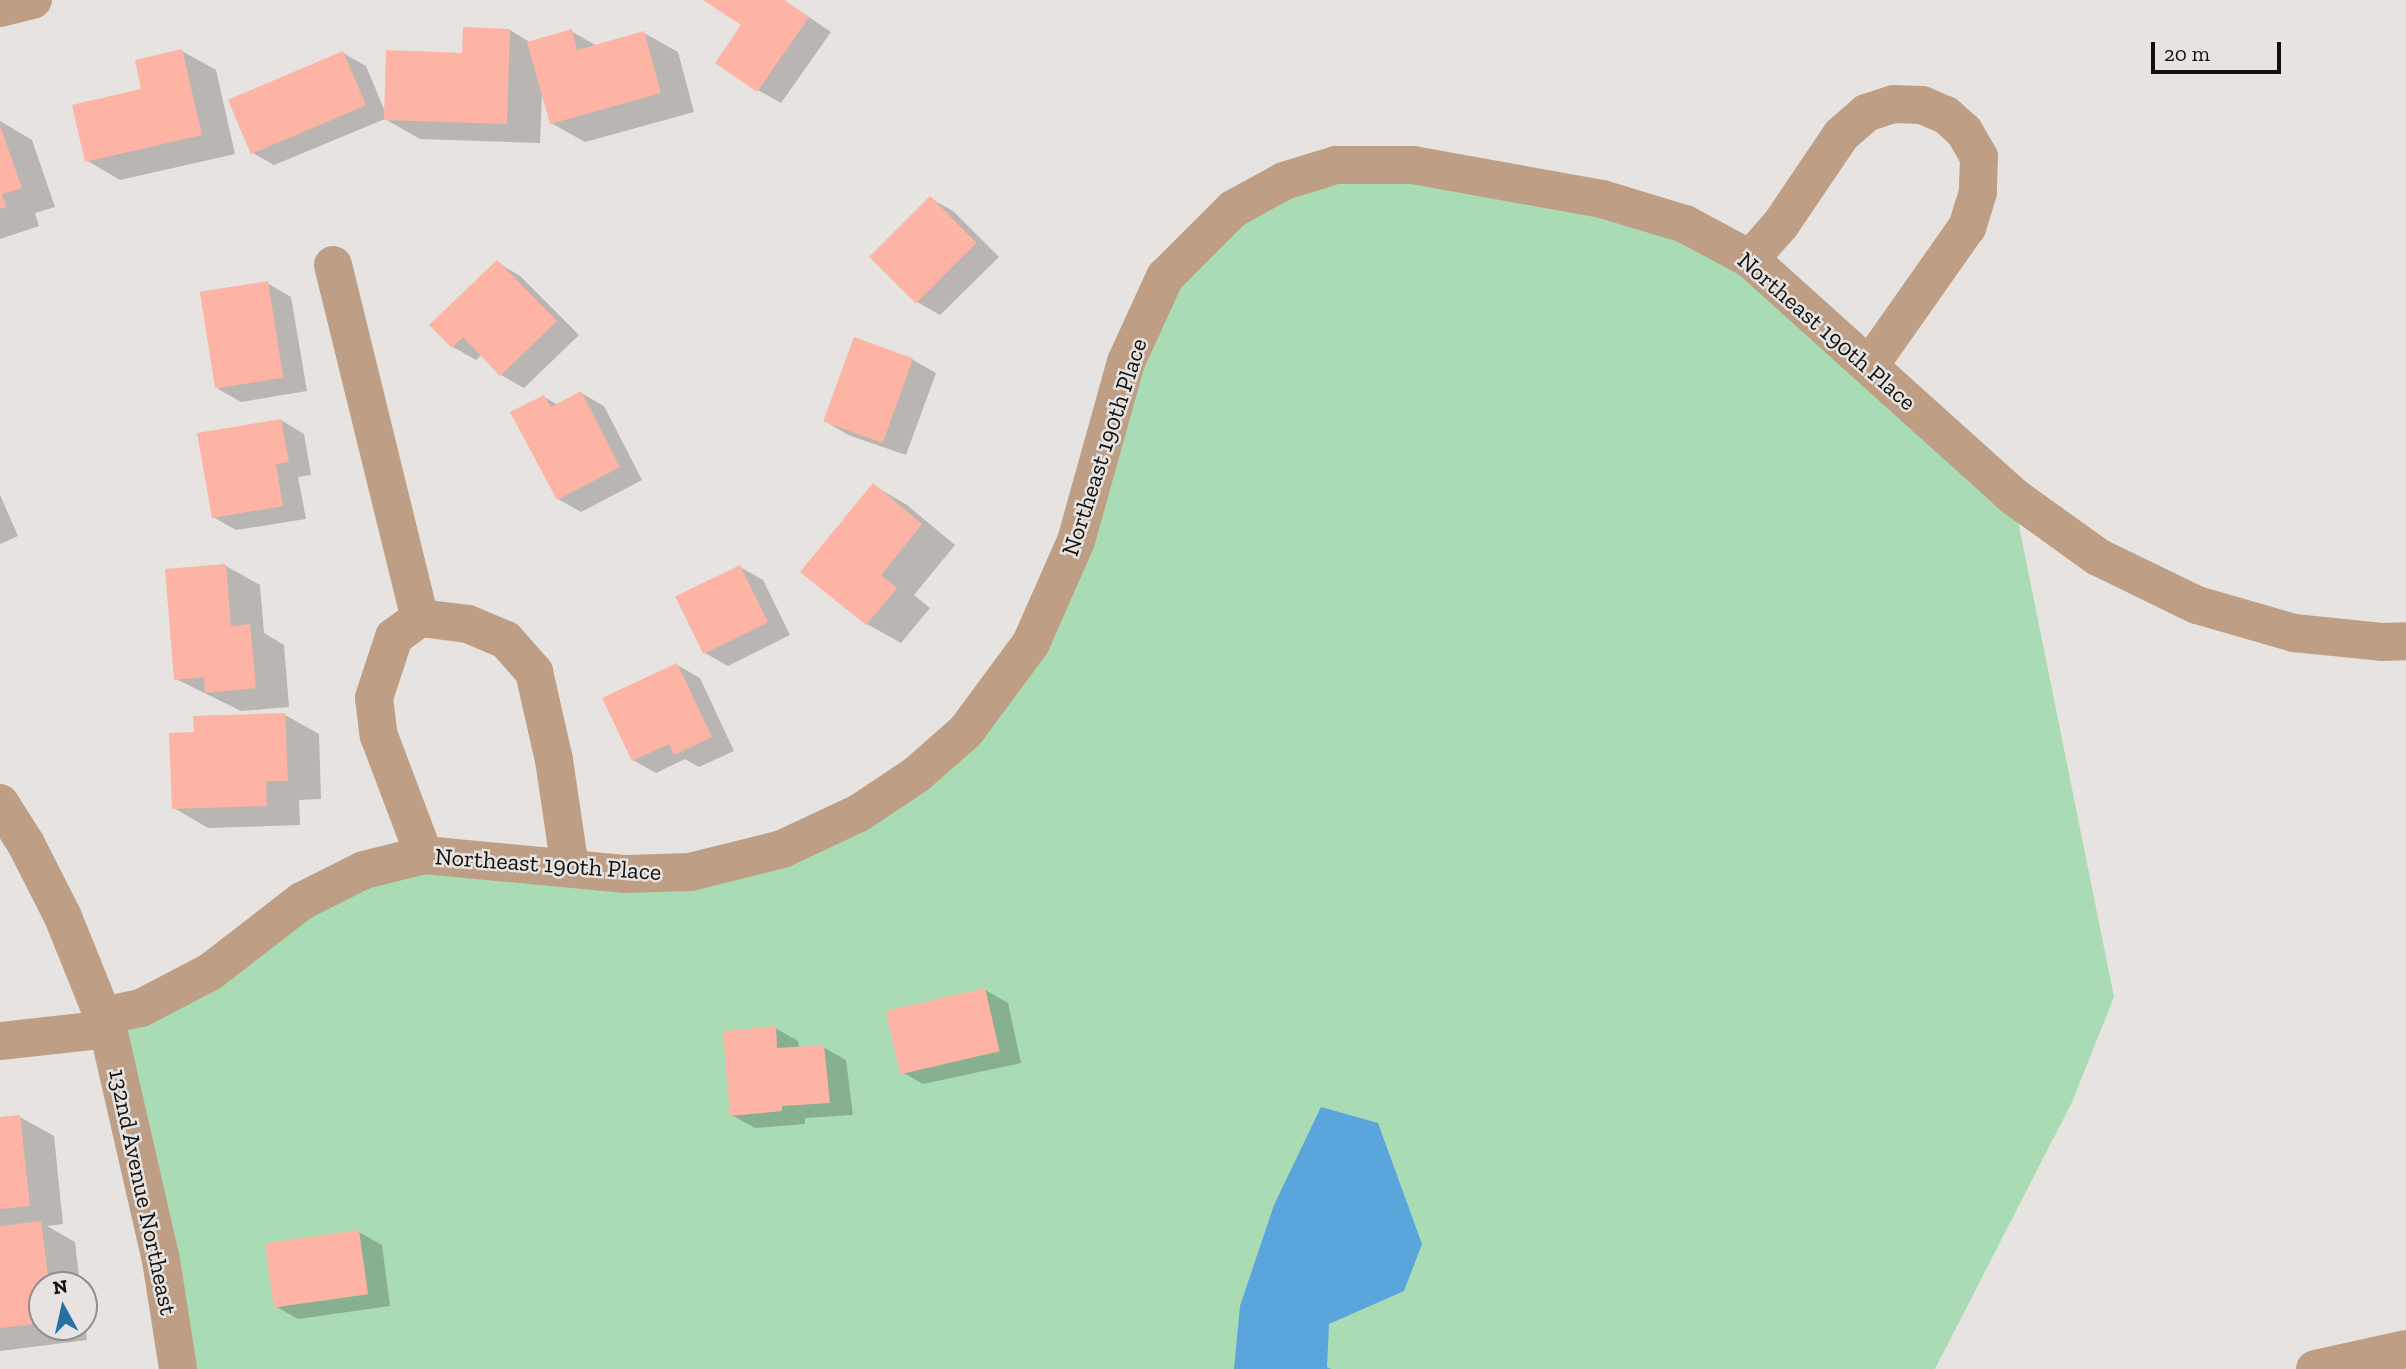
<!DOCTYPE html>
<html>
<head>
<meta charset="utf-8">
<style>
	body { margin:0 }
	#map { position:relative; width:2406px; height:1369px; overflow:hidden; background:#e6e3e0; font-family:"Zilla Slab",serif }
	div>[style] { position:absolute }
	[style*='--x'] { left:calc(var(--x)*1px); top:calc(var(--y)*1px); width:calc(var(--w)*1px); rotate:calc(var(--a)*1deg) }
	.green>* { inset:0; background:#a9dcb4 }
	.water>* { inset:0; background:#5aa5dc }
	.shadow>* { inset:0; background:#0003 }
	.building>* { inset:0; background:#fdb4a4; transform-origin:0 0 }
	.minor>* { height:38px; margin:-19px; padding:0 19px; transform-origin:19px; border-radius:19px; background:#be9f86 }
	span { translate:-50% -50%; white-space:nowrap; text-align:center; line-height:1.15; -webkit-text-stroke:5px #e6e3e0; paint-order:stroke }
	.street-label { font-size:24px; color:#11100f }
	.north { position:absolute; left:28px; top:1271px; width:70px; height:70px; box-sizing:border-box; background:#e6e3e0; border:2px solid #918f8c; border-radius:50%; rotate:352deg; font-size:19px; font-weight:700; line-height:28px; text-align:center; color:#11100f }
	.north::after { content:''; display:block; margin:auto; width:24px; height:32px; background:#2870a4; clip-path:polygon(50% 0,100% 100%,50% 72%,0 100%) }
	.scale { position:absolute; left:2151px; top:42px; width:130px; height:32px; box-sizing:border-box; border:4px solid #11100f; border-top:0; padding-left:9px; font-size:21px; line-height:24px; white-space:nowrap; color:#11100f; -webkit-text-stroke:5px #e6e3e0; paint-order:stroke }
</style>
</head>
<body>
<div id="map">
	<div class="green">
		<div style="clip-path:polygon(1336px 165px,1685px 224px,2013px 496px,2114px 997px,2072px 1102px,1935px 1369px,178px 1369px,108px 1029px,364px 870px,626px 874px,859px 813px,1031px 643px,1126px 362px,1233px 209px)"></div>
	</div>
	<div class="water">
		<div style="clip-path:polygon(1321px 1107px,1378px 1123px,1422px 1244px,1404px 1291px,1329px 1324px,1327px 1367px,1331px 1369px,1234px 1369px,1240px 1306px,1274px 1205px)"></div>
	</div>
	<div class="shadow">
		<div style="clip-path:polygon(707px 0,784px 0,831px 32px,781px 103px,758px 90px,743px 25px)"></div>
		<div style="clip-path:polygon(510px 30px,531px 43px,571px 31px,597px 46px,644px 33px,678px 52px,694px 112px,585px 142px,551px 123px,542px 93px,540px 143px,420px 139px,385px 119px,274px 165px,251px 152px,343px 53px,366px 66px,386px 114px,463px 55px)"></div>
		<div style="clip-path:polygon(182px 51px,216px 70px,235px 154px,120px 180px,86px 160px,143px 91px)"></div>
		<div style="clip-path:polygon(0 121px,32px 140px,55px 207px,35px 213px,39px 226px,0 239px)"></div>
		<div style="clip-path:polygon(930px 198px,953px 211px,999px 257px,940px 315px,917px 302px)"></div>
		<div style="clip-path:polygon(497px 262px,520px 276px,579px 335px,524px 388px,501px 375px,482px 354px,476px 360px,453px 347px)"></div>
		<div style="clip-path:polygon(267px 283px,291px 297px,307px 391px,241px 402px,218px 389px)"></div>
		<div style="clip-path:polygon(855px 339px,913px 360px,936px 373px,906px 455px,848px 435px,825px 421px)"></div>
		<div style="clip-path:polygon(581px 393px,604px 406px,642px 480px,581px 512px,558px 499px,544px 397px,558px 405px)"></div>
		<div style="clip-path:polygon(281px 420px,304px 434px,311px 475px,298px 477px,306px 519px,236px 530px,213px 517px)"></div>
		<div style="clip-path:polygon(873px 485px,907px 505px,955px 545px,914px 595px,930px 608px,901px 643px,867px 624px,803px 572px)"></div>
		<div style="clip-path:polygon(0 495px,18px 536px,0 544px)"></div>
		<div style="clip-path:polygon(226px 566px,260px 585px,264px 633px,284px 645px,289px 707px,241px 711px,176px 679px)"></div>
		<div style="clip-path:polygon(740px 567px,763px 580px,790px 635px,728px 666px,705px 653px)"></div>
		<div style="clip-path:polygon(677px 665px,700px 678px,734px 751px,699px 767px,685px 759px,656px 773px,633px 760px)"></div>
		<div style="clip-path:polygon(285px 715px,319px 734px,321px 799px,299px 800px,300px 825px,208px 828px,174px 808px,196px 734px)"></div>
		<div style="clip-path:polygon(985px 990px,1008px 1003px,1021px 1063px,923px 1084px,900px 1071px)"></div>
		<div style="clip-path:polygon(775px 1028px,798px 1041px,799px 1049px,823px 1047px,846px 1060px,853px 1115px,805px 1118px,805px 1124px,755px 1128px,731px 1115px)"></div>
		<div style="clip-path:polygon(20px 1117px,54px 1136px,63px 1224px,47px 1226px,75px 1242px,80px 1285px,42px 1285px,42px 1327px,84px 1327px,84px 1316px,87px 1340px,0 1351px,0 1119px)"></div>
		<div style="clip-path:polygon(359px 1232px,382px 1245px,390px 1306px,298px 1319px,275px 1306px)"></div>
	</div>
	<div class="building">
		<div style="clip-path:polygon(703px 0,784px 0,809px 17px,757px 92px,715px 63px,741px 25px)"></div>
		<div style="clip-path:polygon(463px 27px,510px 29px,507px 124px,384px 120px,386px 50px,462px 53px)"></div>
		<div style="clip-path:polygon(572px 29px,577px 50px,644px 31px,661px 93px,550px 124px,527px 42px)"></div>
		<div style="clip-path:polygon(182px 49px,202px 135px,85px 162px,72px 105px,141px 89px,135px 60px)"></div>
		<div style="left:343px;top:51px;width:59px;height:125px;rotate:67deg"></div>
		<div style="clip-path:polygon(0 126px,22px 188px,2px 194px,6px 207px,0 209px)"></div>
		<div style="left:930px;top:196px;width:66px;height:86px;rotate:45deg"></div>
		<div style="clip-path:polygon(497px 260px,557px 321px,500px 376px,463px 337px,452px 348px,429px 325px)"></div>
		<div style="left:268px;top:281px;width:98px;height:69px;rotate:81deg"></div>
		<div style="left:854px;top:337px;width:63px;height:90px;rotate:20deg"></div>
		<div style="clip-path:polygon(581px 391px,620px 467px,557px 500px,510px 412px,544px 395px,551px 407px)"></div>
		<div style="clip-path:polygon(281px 419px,289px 462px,276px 464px,283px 506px,212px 518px,197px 433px)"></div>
		<div style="clip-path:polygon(873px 483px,922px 524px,881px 575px,897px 588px,866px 625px,800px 572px)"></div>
		<div style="clip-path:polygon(226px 564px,231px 626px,250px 624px,256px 688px,205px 693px,204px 677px,174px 680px,165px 569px)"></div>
		<div style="left:740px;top:565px;width:64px;height:72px;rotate:64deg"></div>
		<div style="clip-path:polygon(677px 663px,712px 737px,674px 755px,669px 744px,632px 761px,602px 698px)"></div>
		<div style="clip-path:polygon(285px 713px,288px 781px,266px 781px,267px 806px,172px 809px,169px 733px,194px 732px,193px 716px)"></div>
		<div style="left:985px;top:988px;width:65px;height:102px;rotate:77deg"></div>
		<div style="clip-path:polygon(776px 1026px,777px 1048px,824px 1045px,830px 1103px,782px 1106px,782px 1111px,730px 1116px,723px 1031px)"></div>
		<div style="clip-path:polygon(20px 1115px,30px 1206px,0 1209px,0 1117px)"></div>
		<div style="clip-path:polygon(41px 1221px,49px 1285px,42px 1285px,42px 1323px,0 1328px,0 1226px)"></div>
		<div style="left:359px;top:1230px;width:65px;height:95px;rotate:82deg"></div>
	</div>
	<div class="minor">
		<div style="--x:0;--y:8;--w:34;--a:-14"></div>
		<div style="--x:1750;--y:259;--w:47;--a:-48.5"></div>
		<div style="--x:1781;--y:224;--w:107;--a:-56"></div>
		<div style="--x:1841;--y:135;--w:33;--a:-41"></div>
		<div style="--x:1866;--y:113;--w:29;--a:-18"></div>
		<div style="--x:1894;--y:104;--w:28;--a:2"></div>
		<div style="--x:1922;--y:105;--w:26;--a:23"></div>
		<div style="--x:1946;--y:115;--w:24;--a:42"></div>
		<div style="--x:1964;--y:131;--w:30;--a:60"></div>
		<div style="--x:1979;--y:157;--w:35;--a:92"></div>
		<div style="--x:1978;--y:192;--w:37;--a:107"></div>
		<div style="--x:1967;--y:227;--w:169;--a:125.1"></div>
		<div style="--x:333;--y:265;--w:364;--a:76.2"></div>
		<div style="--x:420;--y:618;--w:32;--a:144"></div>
		<div style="--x:394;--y:637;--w:64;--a:108.2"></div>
		<div style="--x:374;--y:698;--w:38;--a:83"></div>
		<div style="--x:379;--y:736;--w:127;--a:69.3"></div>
		<div style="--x:420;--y:618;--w:48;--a:7.1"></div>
		<div style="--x:468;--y:624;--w:41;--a:22.8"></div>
		<div style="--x:506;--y:640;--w:43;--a:48.8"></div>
		<div style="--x:534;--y:672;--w:90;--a:77.2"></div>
		<div style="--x:554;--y:760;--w:109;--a:81.6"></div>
		<div style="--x:0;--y:803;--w:49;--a:57.6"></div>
		<div style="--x:26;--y:844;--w:82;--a:63.1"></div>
		<div style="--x:63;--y:917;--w:121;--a:68.1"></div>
		<div style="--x:108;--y:1029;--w:237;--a:77.1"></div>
		<div style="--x:161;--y:1260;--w:110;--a:81.1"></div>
		<div style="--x:103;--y:1016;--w:39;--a:-12"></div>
		<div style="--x:141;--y:1008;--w:78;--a:-27.6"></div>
		<div style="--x:210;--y:972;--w:116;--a:-37.7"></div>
		<div style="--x:302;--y:901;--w:69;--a:-26.6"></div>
		<div style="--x:364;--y:870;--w:62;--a:-14"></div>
		<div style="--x:424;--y:855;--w:203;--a:5.4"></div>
		<div style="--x:626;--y:874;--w:64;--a:-1.8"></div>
		<div style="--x:690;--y:872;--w:95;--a:-14"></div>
		<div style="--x:782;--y:849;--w:85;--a:-25.1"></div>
		<div style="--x:859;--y:813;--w:69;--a:-33.7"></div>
		<div style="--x:916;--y:775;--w:67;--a:-41.3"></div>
		<div style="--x:966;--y:731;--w:109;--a:-53.5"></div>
		<div style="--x:1031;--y:643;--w:111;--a:-66.2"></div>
		<div style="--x:1076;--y:541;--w:186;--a:-74.4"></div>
		<div style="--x:1126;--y:362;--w:94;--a:-65.4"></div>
		<div style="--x:1165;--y:277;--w:96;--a:-45"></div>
		<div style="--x:1233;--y:209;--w:58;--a:-28.8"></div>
		<div style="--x:1284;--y:181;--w:54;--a:-17.1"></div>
		<div style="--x:1336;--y:165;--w:77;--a:0"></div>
		<div style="--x:1413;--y:165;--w:192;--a:10.2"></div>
		<div style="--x:1602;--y:199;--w:87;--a:16.8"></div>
		<div style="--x:1685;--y:224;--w:74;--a:28.3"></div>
		<div style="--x:1750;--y:259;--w:354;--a:42"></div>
		<div style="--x:2013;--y:496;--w:105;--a:35.7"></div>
		<div style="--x:2098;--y:557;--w:110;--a:25.9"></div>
		<div style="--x:2197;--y:605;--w:101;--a:16.1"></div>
		<div style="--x:2294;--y:633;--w:88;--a:5.8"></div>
		<div style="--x:2382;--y:642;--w:24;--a:-2"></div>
		<div style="--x:0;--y:1041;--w:109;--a:-6.3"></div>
		<div style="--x:2315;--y:1369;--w:93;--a:-12.4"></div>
	</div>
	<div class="street-label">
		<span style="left:1827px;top:331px;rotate:41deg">Northeast 190th Place</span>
		<span style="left:1104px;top:447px;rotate:-72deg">Northeast 190th Place</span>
		<span style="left:548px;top:864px;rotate:4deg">Northeast 190th Place</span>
		<span style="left:143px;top:1192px;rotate:78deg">132nd Avenue Northeast</span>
	</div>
	<div class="north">N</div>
	<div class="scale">20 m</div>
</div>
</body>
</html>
